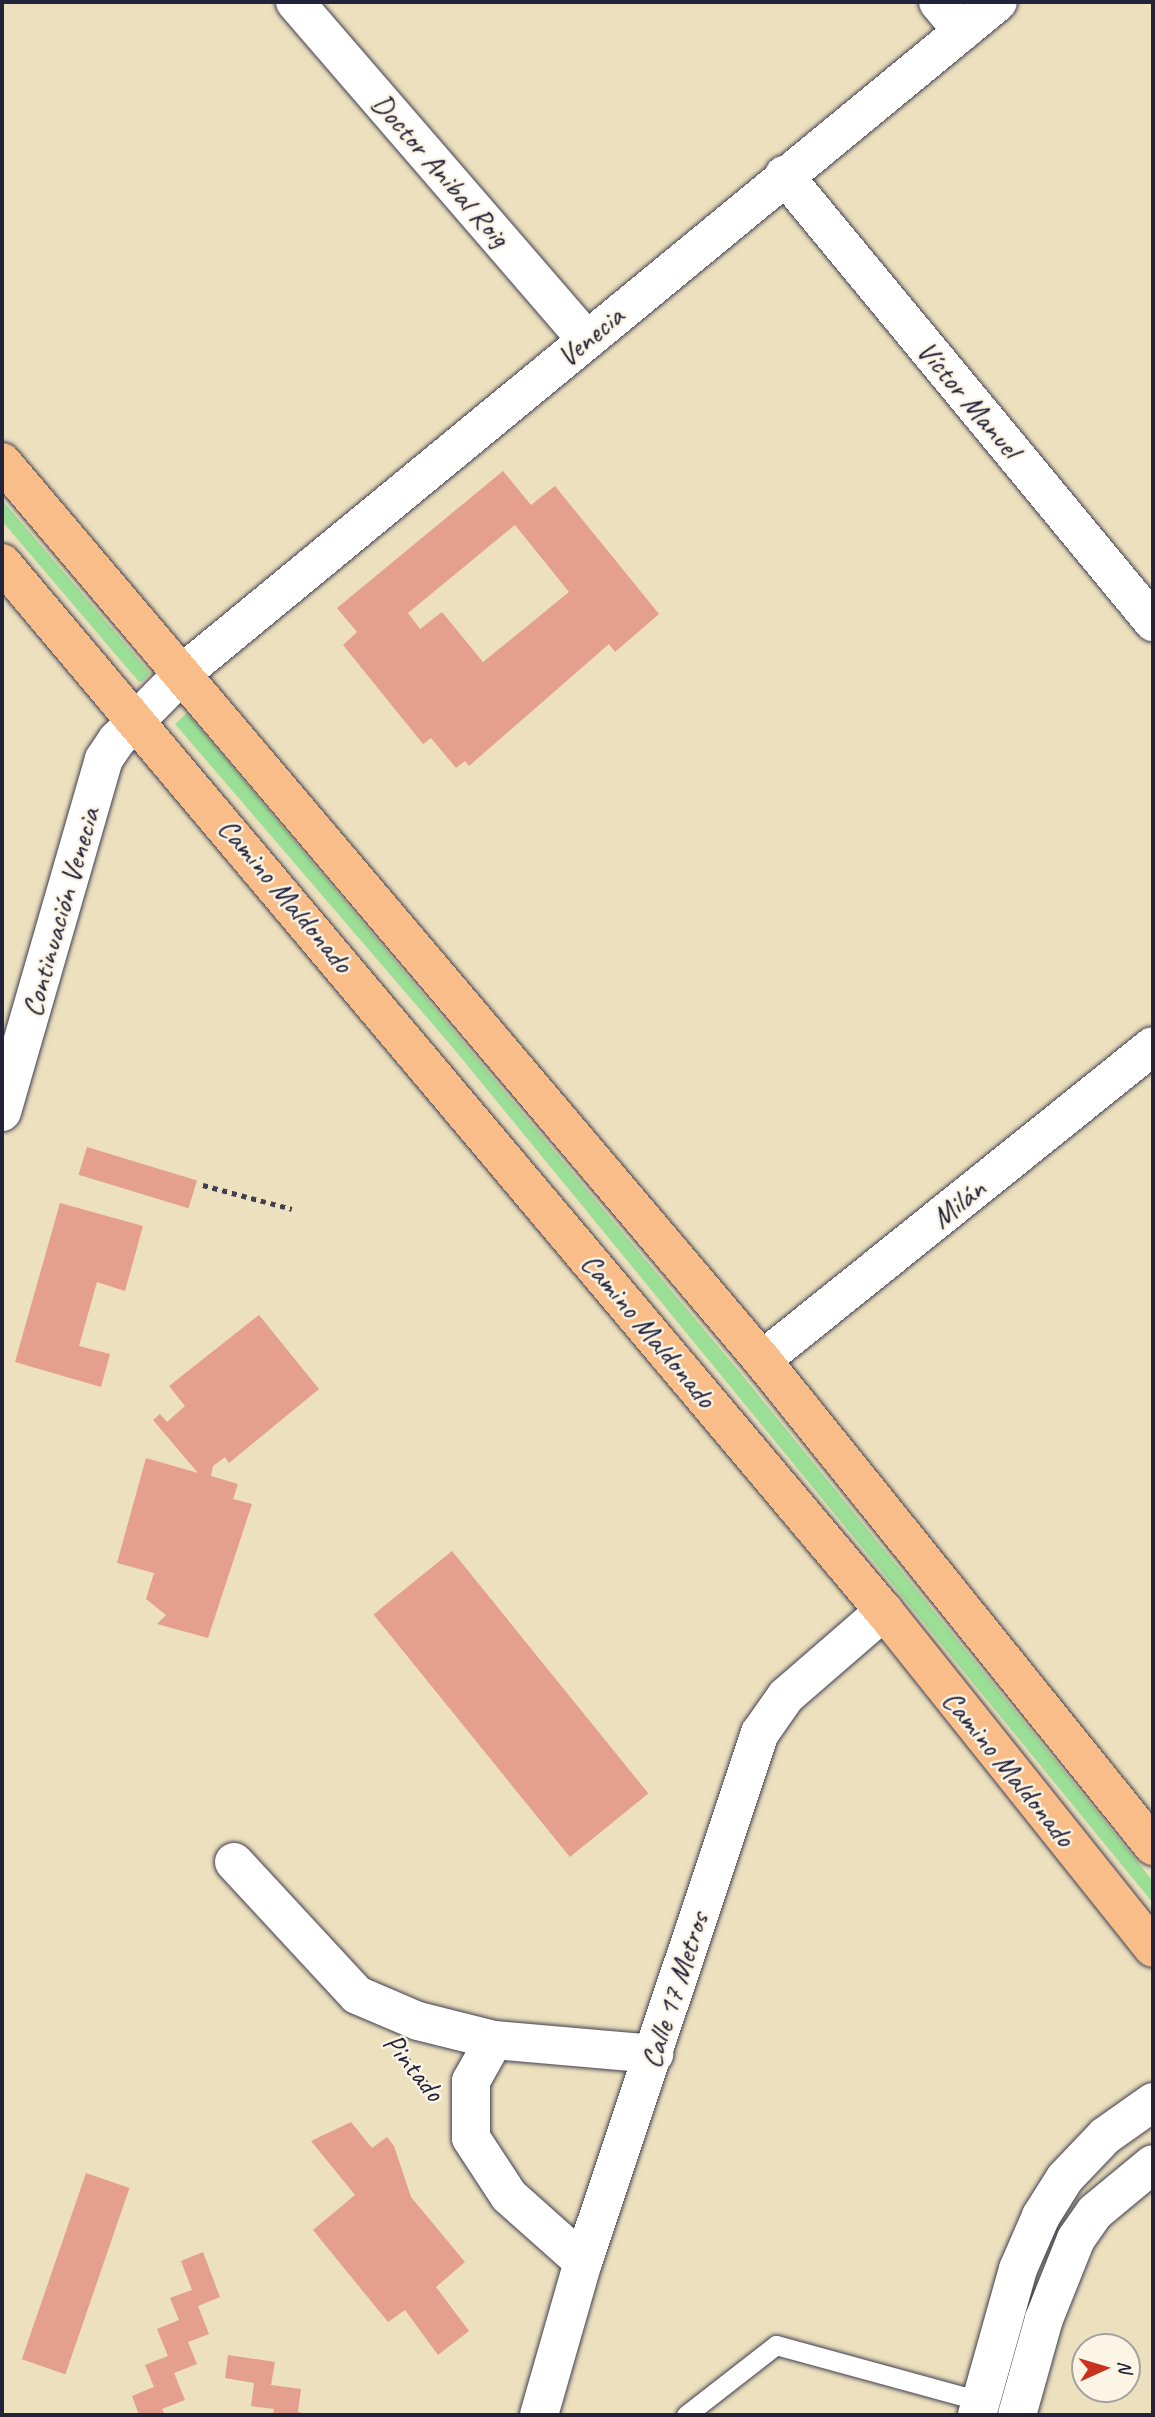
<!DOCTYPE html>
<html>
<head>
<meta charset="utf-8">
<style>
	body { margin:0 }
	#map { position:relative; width:1155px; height:2417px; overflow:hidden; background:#ece0be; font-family:Caveat,sans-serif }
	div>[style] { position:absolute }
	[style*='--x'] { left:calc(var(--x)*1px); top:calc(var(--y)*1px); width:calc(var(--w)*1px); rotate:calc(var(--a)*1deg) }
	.green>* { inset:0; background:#9bde96 }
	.building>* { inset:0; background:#e49f8f; transform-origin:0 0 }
	.path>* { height:4.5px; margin-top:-2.25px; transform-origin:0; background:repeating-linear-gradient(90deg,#403e4f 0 5px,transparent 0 10px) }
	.roads { filter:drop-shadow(0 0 2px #403e4f) drop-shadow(0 0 2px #403e4f) }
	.lane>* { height:19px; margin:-9.5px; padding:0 9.5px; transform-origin:9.5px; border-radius:9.5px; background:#fff }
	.street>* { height:38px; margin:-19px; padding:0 19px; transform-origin:19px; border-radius:19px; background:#fff }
	.primary>* { height:38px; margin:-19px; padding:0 19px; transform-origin:19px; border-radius:19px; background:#f8bd88 }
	span { translate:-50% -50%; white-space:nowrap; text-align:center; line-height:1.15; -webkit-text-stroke:5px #fcf5e5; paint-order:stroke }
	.street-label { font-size:30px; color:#22223b }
	.frame { position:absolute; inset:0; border:4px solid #22223b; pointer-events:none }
	.north { position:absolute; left:1071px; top:2333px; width:70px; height:70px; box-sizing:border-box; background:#fcf5e5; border:2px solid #a5a1a1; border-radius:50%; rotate:86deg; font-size:19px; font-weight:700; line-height:28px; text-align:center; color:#22223b }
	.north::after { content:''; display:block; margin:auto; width:24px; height:32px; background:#c8321e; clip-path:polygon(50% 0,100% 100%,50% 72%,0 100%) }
</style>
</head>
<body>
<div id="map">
	<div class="green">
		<div style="clip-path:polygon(2px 500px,150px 673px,144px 680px,139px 682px,2px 521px)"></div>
		<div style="clip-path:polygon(187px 713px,738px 1370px,1153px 1881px,1153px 1903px,454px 1049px,175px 724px)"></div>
	</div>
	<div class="building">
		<div style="clip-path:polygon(evenodd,503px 471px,531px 505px,555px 486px,659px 614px,615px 652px,609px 644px,469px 766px,465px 761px,456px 768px,431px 738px,423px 744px,343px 645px,357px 632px,337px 608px,503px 471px,515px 525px,569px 592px,483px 662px,442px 612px,420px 629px,408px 613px,515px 525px)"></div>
		<div style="left:87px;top:1147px;width:115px;height:29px;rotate:17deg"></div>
		<div style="clip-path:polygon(60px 1203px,143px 1226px,125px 1291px,97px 1282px,79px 1346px,110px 1354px,101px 1387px,15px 1362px)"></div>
		<div style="clip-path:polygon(259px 1315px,319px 1389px,229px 1463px,225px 1457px,213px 1466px,211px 1476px,238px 1484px,233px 1499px,252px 1504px,208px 1638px,157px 1624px,166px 1615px,146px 1599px,154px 1573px,117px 1563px,146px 1458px,198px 1473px,153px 1420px,160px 1414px,167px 1422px,185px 1406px,169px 1386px)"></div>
		<div style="left:452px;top:1551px;width:312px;height:101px;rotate:51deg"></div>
		<div style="clip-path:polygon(351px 2122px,372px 2148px,387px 2137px,394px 2146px,411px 2197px,465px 2262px,436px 2287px,469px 2331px,438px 2355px,405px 2310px,388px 2322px,313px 2230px,355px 2195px,311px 2141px)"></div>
		<div style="left:86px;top:2173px;width:46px;height:197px;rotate:19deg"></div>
		<div style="clip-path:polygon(203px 2252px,220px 2297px,198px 2306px,209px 2334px,188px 2342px,197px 2364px,174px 2373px,185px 2400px,162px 2409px,165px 2415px,139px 2415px,132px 2396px,154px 2387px,145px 2365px,168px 2356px,157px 2329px,179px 2320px,170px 2298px,192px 2290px,181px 2261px)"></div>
		<div style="clip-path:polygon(228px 2355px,275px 2362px,271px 2385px,301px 2389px,298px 2412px,312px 2415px,273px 2415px,274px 2409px,251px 2406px,254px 2383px,225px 2378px)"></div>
	</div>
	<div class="path">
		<div style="--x:203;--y:1185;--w:92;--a:15.1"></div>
		<div style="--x:406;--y:2057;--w:43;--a:51.5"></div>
	</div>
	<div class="roads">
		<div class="lane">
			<div style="--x:686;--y:2415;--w:114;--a:-37.9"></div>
			<div style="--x:776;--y:2345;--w:220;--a:15.3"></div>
		</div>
		<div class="street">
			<div style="--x:295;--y:2;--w:445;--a:49.2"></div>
			<div style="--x:938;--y:2;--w:38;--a:50"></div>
			<div style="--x:784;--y:175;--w:580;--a:50.46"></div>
			<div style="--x:2;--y:1112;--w:367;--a:-73.9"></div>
			<div style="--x:104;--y:759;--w:23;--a:-56"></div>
			<div style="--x:117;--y:740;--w:95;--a:-45.4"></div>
			<div style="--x:184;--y:672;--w:1054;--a:-39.46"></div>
			<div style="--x:762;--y:1360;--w:501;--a:-38.77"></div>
			<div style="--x:234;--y:1862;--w:181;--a:47.2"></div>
			<div style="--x:357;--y:1995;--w:66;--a:23.1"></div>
			<div style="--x:418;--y:2021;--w:78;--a:14"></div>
			<div style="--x:494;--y:2040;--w:161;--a:5"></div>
			<div style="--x:494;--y:2040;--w:47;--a:119.3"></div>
			<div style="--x:471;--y:2081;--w:57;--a:90"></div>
			<div style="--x:471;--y:2138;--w:69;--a:56.8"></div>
			<div style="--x:509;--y:2196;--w:99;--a:41.7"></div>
			<div style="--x:539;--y:2415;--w:159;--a:-74"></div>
			<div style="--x:583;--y:2262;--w:558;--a:-71.5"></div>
			<div style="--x:760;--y:1733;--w:45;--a:-54.9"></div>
			<div style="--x:786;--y:1696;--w:130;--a:-40.9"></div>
			<div style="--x:977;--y:2415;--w:152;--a:-74.3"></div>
			<div style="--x:1018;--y:2269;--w:58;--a:-66.5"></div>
			<div style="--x:1041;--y:2216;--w:45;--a:-57.7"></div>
			<div style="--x:1065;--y:2178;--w:58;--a:-46.4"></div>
			<div style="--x:1105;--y:2136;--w:59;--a:-35.3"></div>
			<div style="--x:1017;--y:2415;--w:100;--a:-74.3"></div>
			<div style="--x:1044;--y:2319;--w:86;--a:-68.2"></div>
			<div style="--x:1076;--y:2239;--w:33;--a:-55"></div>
			<div style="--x:1095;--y:2212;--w:75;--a:-39.6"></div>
		</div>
		<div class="primary">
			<div style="--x:2;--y:462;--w:1176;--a:49.76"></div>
			<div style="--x:762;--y:1360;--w:624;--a:51.18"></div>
			<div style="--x:2;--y:563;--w:1370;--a:49.92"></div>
			<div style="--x:884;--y:1611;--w:431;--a:51.4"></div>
		</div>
	</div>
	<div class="street-label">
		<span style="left:441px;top:170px;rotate:49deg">Doctor Anibal Roig</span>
		<span style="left:590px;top:336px;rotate:-40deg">Venecia</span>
		<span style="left:969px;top:399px;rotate:50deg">Víctor Manuel</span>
		<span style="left:286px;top:895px;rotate:50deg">Camino Maldonado</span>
		<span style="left:60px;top:912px;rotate:-74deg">Continuación Venecia</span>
		<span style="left:958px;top:1203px;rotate:-39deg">Milán</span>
		<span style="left:649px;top:1330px;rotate:50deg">Camino Maldonado</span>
		<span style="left:1009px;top:1768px;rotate:51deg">Camino Maldonado</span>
		<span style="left:674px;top:1990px;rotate:-72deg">Calle 17 Metros</span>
		<span style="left:414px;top:2067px;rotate:51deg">Pintado</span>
	</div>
	<div class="frame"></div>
	<div class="north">N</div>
</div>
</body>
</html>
